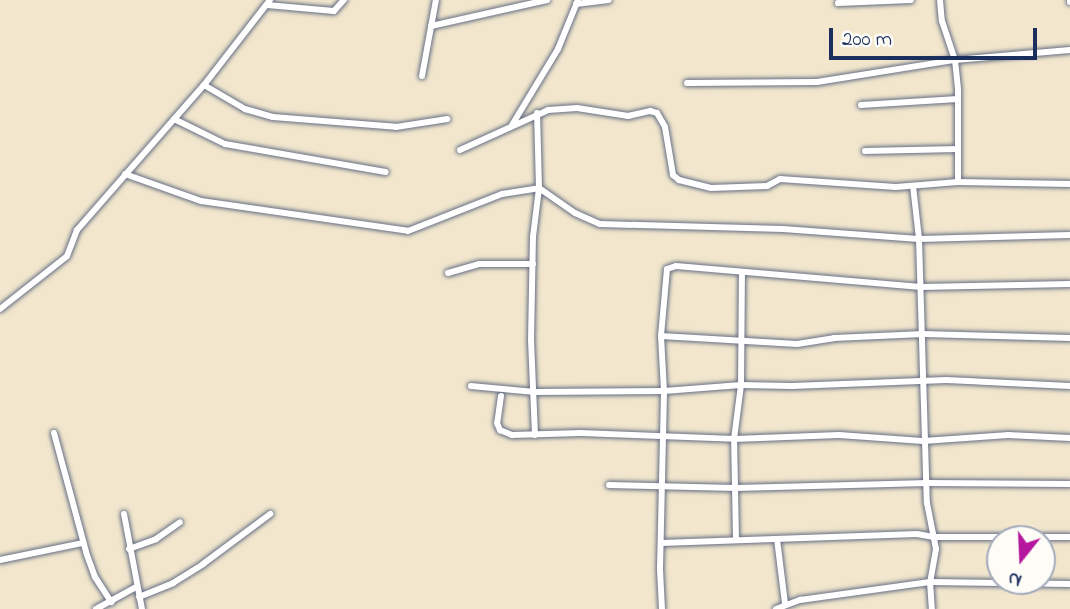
<!DOCTYPE html>
<html>
<head>
<meta charset="utf-8">
<style>
	body { margin:0 }
	#map { position:relative; width:1070px; height:609px; overflow:hidden; background:#f2e7cd; font-family:"Indie Flower",sans-serif }
	div>[style] { position:absolute }
	[style*='--x'] { left:calc(var(--x)*1px); top:calc(var(--y)*1px); width:calc(var(--w)*1px); rotate:calc(var(--a)*1deg) }
	.roads { filter:drop-shadow(0 0 2px #666f85) drop-shadow(0 0 2px #666f85) }
	.minor>* { height:6px; margin:-3px; padding:0 3px; transform-origin:3px; border-radius:3px; background:#fff }
	span { translate:-50% -50%; white-space:nowrap; text-align:center; line-height:1.15; -webkit-text-stroke:5px #fdfcf7; paint-order:stroke }
	.north { position:absolute; left:986px; top:525px; width:70px; height:70px; box-sizing:border-box; background:#fdfcf7; border:2px solid #a3aaba; border-radius:50%; rotate:198deg; font-size:19px; font-weight:700; line-height:28px; text-align:center; color:#1b2f5e }
	.north::after { content:''; display:block; margin:auto; width:24px; height:32px; background:#b5179e; clip-path:polygon(50% 0,100% 100%,50% 72%,0 100%) }
	.scale { position:absolute; left:829px; top:28px; width:208px; height:32px; box-sizing:border-box; border:4px solid #1b2f5e; border-top:0; padding-left:9px; font-size:21px; line-height:24px; white-space:nowrap; color:#1b2f5e; -webkit-text-stroke:5px #fdfcf7; paint-order:stroke }
</style>
</head>
<body>
<div id="map">
	<div class="roads">
		<div class="minor">
			<div style="--x:940;--y:0;--w:21;--a:85"></div>
			<div style="--x:942;--y:21;--w:41;--a:71.6"></div>
			<div style="--x:955;--y:60;--w:30;--a:84"></div>
			<div style="--x:958;--y:90;--w:92;--a:90"></div>
			<div style="--x:1070;--y:0;--w:2;--a:90"></div>
			<div style="--x:838;--y:3;--w:73;--a:-2.4"></div>
			<div style="--x:576;--y:4;--w:33;--a:-7"></div>
			<div style="--x:267;--y:5;--w:67;--a:5.1"></div>
			<div style="--x:334;--y:11;--w:15;--a:-48"></div>
			<div style="--x:431;--y:26;--w:119;--a:-12.6"></div>
			<div style="--x:422;--y:76;--w:77;--a:-79.6"></div>
			<div style="--x:687;--y:83;--w:130;--a:-0.4"></div>
			<div style="--x:817;--y:82;--w:140;--a:-9.1"></div>
			<div style="--x:955;--y:60;--w:115;--a:-5"></div>
			<div style="--x:204;--y:85;--w:48;--a:30.3"></div>
			<div style="--x:245;--y:109;--w:29;--a:16"></div>
			<div style="--x:273;--y:117;--w:123;--a:4.6"></div>
			<div style="--x:396;--y:127;--w:52;--a:-8.9"></div>
			<div style="--x:861;--y:105;--w:97;--a:-3.5"></div>
			<div style="--x:174;--y:119;--w:57;--a:26.1"></div>
			<div style="--x:225;--y:144;--w:163;--a:9.9"></div>
			<div style="--x:512;--y:125;--w:89;--a:-58.8"></div>
			<div style="--x:558;--y:49;--w:53;--a:-67.8"></div>
			<div style="--x:460;--y:150;--w:97;--a:-24.4"></div>
			<div style="--x:548;--y:110;--w:29;--a:-4"></div>
			<div style="--x:577;--y:108;--w:52;--a:8.9"></div>
			<div style="--x:628;--y:116;--w:23;--a:-13"></div>
			<div style="--x:650;--y:111;--w:7;--a:16"></div>
			<div style="--x:657;--y:113;--w:16;--a:60"></div>
			<div style="--x:665;--y:127;--w:49;--a:80.5"></div>
			<div style="--x:673;--y:175;--w:8;--a:40"></div>
			<div style="--x:679;--y:180;--w:33;--a:14"></div>
			<div style="--x:711;--y:188;--w:56;--a:-2"></div>
			<div style="--x:767;--y:186;--w:15;--a:-28"></div>
			<div style="--x:780;--y:179;--w:116;--a:3.9"></div>
			<div style="--x:896;--y:187;--w:62;--a:-4.6"></div>
			<div style="--x:958;--y:182;--w:112;--a:1"></div>
			<div style="--x:865;--y:151;--w:93;--a:-1.2"></div>
			<div style="--x:125;--y:174;--w:81;--a:19.6"></div>
			<div style="--x:201;--y:201;--w:209;--a:8.2"></div>
			<div style="--x:408;--y:231;--w:101;--a:-21.5"></div>
			<div style="--x:502;--y:194;--w:37;--a:-9"></div>
			<div style="--x:539;--y:188;--w:44;--a:34.8"></div>
			<div style="--x:575;--y:213;--w:27;--a:24"></div>
			<div style="--x:600;--y:224;--w:183;--a:1.6"></div>
			<div style="--x:783;--y:229;--w:136;--a:4.2"></div>
			<div style="--x:919;--y:239;--w:151;--a:-1.5"></div>
			<div style="--x:913;--y:186;--w:53;--a:83.5"></div>
			<div style="--x:919;--y:239;--w:264;--a:88.3"></div>
			<div style="--x:927;--y:503;--w:47;--a:78.9"></div>
			<div style="--x:936;--y:549;--w:34;--a:100"></div>
			<div style="--x:930;--y:582;--w:27;--a:86"></div>
			<div style="--x:448;--y:273;--w:32;--a:-16"></div>
			<div style="--x:479;--y:264;--w:54;--a:0"></div>
			<div style="--x:0;--y:309;--w:85;--a:-38.3"></div>
			<div style="--x:67;--y:256;--w:28;--a:-69"></div>
			<div style="--x:77;--y:230;--w:193;--a:-48.8"></div>
			<div style="--x:204;--y:85;--w:108;--a:-52.2"></div>
			<div style="--x:661;--y:336;--w:136;--a:3.4"></div>
			<div style="--x:797;--y:344;--w:37;--a:-9"></div>
			<div style="--x:834;--y:338;--w:89;--a:-2.6"></div>
			<div style="--x:923;--y:334;--w:147;--a:1.6"></div>
			<div style="--x:471;--y:386;--w:64;--a:5.4"></div>
			<div style="--x:535;--y:392;--w:129;--a:-0.4"></div>
			<div style="--x:664;--y:391;--w:77;--a:-4.5"></div>
			<div style="--x:741;--y:385;--w:51;--a:1.1"></div>
			<div style="--x:792;--y:386;--w:154;--a:-2.2"></div>
			<div style="--x:946;--y:380;--w:124;--a:2.8"></div>
			<div style="--x:501;--y:396;--w:27;--a:98"></div>
			<div style="--x:497;--y:423;--w:8;--a:67"></div>
			<div style="--x:500;--y:430;--w:13;--a:23"></div>
			<div style="--x:512;--y:435;--w:69;--a:-1.7"></div>
			<div style="--x:581;--y:433;--w:153;--a:2.2"></div>
			<div style="--x:734;--y:439;--w:105;--a:-2.2"></div>
			<div style="--x:839;--y:435;--w:84;--a:4.1"></div>
			<div style="--x:923;--y:441;--w:85;--a:-4"></div>
			<div style="--x:1008;--y:435;--w:62;--a:2.8"></div>
			<div style="--x:54;--y:433;--w:126;--a:74.9"></div>
			<div style="--x:87;--y:555;--w:23;--a:70"></div>
			<div style="--x:95;--y:577;--w:30;--a:57"></div>
			<div style="--x:535;--y:435;--w:95;--a:-92.4"></div>
			<div style="--x:531;--y:340;--w:103;--a:-88.9"></div>
			<div style="--x:533;--y:237;--w:49;--a:-83"></div>
			<div style="--x:539;--y:188;--w:75;--a:-91.5"></div>
			<div style="--x:609;--y:485;--w:127;--a:1.4"></div>
			<div style="--x:736;--y:488;--w:192;--a:-1.5"></div>
			<div style="--x:928;--y:483;--w:142;--a:0.4"></div>
			<div style="--x:124;--y:514;--w:97;--a:79.3"></div>
			<div style="--x:736;--y:539;--w:100;--a:-91.1"></div>
			<div style="--x:734;--y:439;--w:54;--a:-82.6"></div>
			<div style="--x:741;--y:385;--w:113;--a:-89.5"></div>
			<div style="--x:777;--y:539;--w:64;--a:82.9"></div>
			<div style="--x:661;--y:543;--w:256;--a:-2"></div>
			<div style="--x:917;--y:534;--w:17;--a:10"></div>
			<div style="--x:934;--y:537;--w:136;--a:0"></div>
			<div style="--x:129;--y:549;--w:29;--a:-20"></div>
			<div style="--x:156;--y:539;--w:29;--a:-35"></div>
			<div style="--x:0;--y:560;--w:85;--a:-11.6"></div>
			<div style="--x:139;--y:597;--w:37;--a:-22"></div>
			<div style="--x:173;--y:583;--w:36;--a:-32"></div>
			<div style="--x:203;--y:564;--w:84;--a:-36.7"></div>
			<div style="--x:96;--y:609;--w:46;--a:-28.8"></div>
			<div style="--x:662;--y:609;--w:40;--a:-92.9"></div>
			<div style="--x:660;--y:569;--w:178;--a:-88.7"></div>
			<div style="--x:664;--y:391;--w:55;--a:-93.1"></div>
			<div style="--x:661;--y:336;--w:67;--a:-84.9"></div>
			<div style="--x:667;--y:269;--w:9;--a:-18"></div>
			<div style="--x:676;--y:266;--w:246;--a:4.9"></div>
			<div style="--x:921;--y:287;--w:149;--a:-1.2"></div>
			<div style="--x:776;--y:609;--w:26;--a:-21"></div>
			<div style="--x:800;--y:600;--w:131;--a:-7.9"></div>
			<div style="--x:930;--y:582;--w:140;--a:0.8"></div>
		</div>
	</div>
	<div class="north">N</div>
	<div class="scale">200 m</div>
</div>
</body>
</html>
